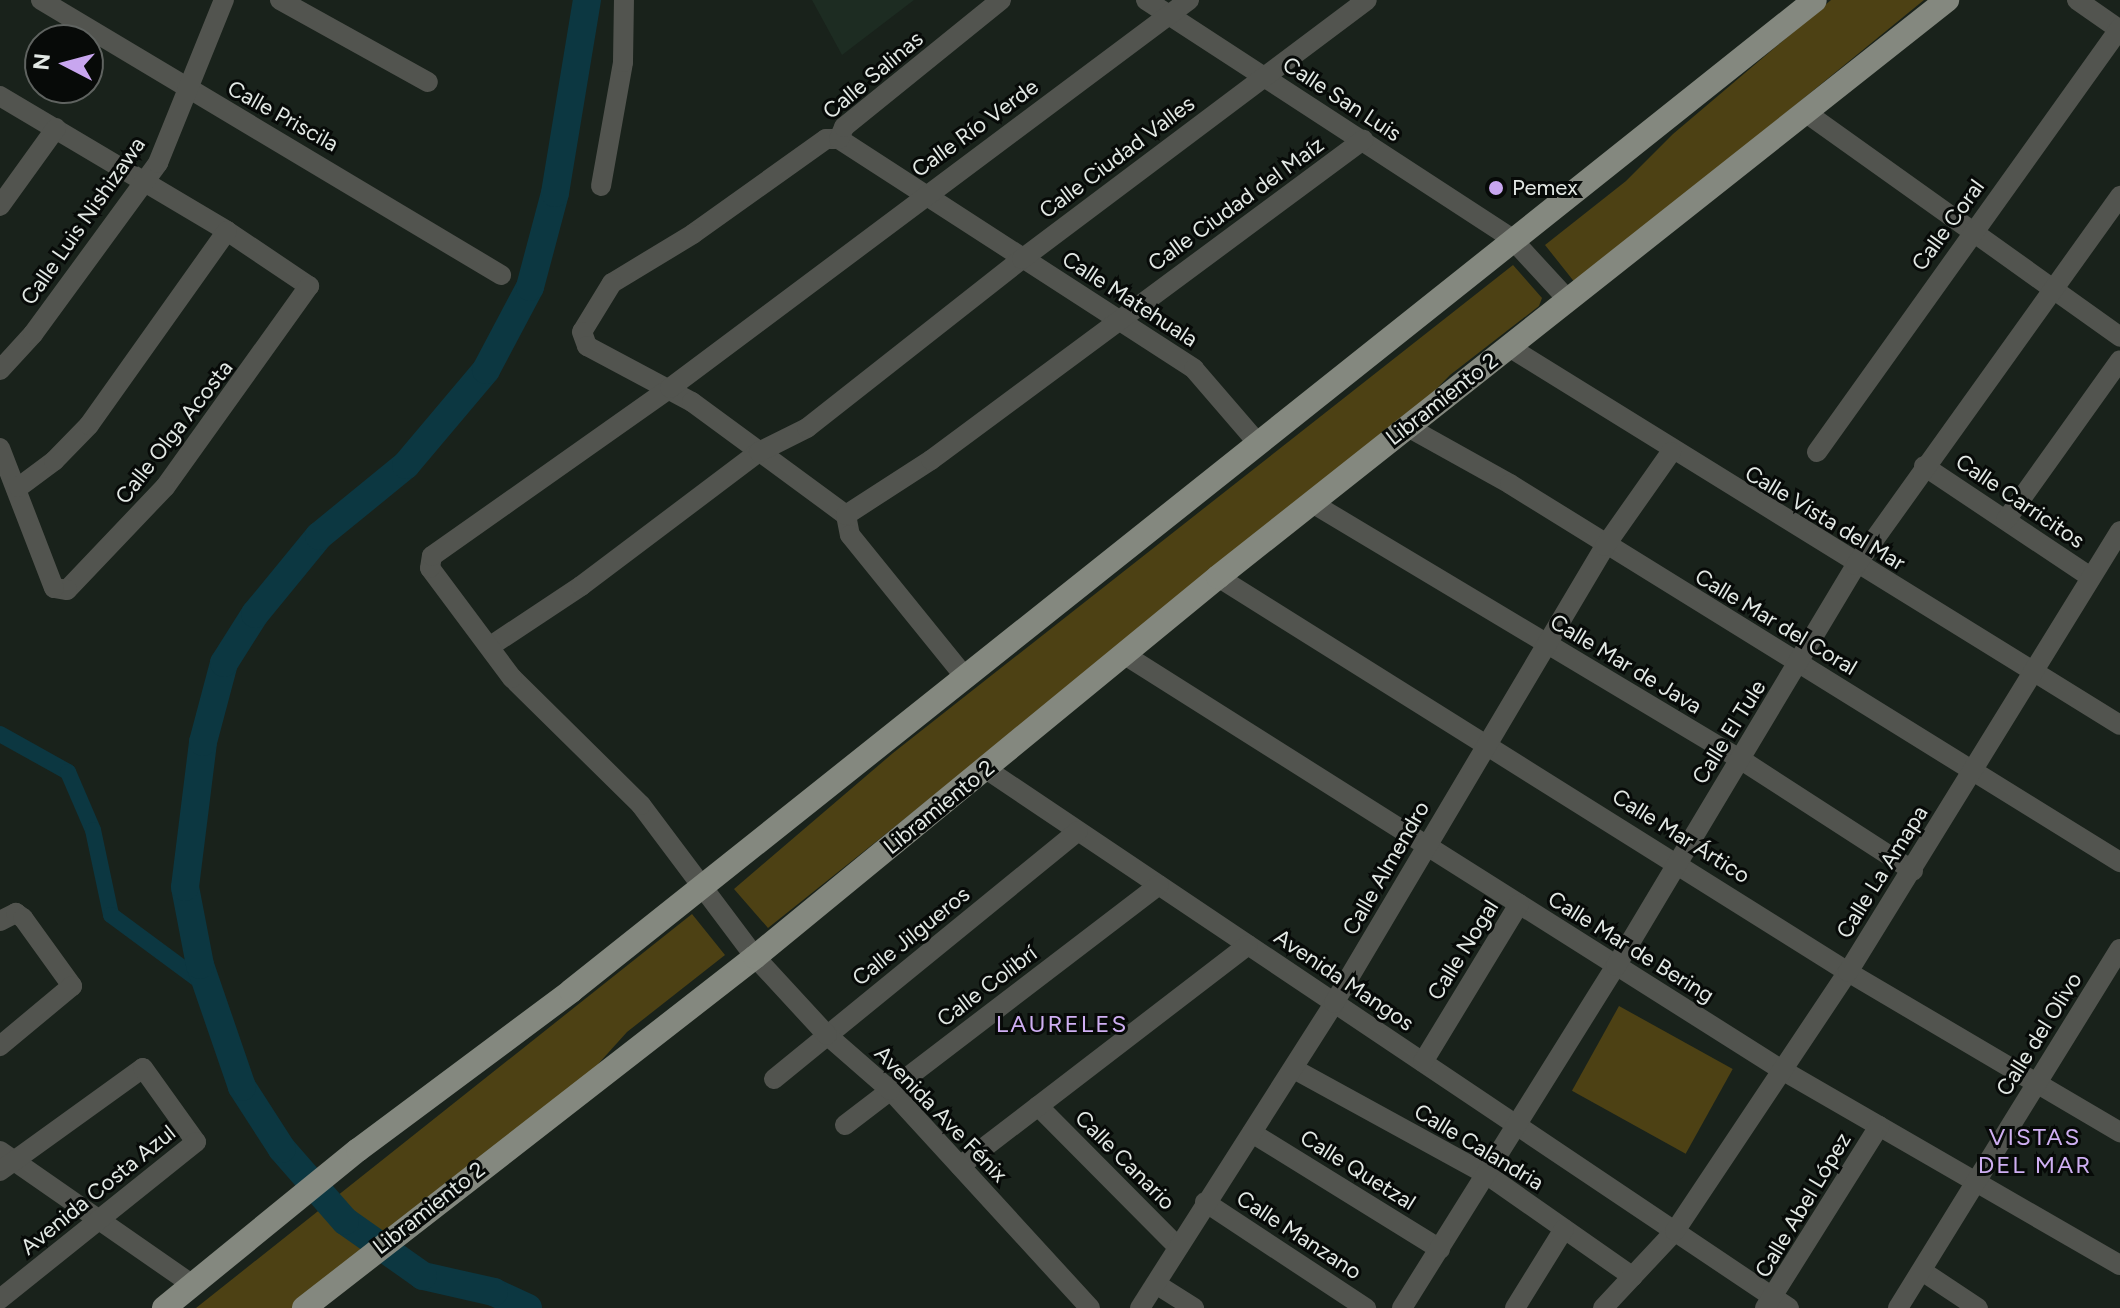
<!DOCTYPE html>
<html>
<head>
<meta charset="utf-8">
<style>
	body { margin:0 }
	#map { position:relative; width:2120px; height:1308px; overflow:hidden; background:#19221b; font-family:Figtree,sans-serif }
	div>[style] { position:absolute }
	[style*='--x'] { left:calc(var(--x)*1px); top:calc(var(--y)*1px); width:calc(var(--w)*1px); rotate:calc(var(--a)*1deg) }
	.built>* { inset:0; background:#1d2c22 }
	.green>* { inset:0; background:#4d4114; transform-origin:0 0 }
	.canal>* { height:16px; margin:-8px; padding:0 8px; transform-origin:8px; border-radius:8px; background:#0c3741 }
	.river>* { height:28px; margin:-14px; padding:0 14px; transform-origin:14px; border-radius:14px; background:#0c3741 }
	.minor>* { height:20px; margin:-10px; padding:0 10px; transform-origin:10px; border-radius:10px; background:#52544f }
	.major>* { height:24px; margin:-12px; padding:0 12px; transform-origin:12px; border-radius:12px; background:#84887f }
	.dots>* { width:22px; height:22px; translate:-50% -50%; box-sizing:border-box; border:4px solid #070a08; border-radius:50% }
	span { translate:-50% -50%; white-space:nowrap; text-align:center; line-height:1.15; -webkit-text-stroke:6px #070a08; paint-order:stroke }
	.street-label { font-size:22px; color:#e3e9e5 }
	.poi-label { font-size:22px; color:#e3e9e5 }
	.left { translate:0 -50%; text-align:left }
	.neighbourhood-label { font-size:24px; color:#cfaff3; letter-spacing:2px }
	.north { position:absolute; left:24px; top:24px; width:80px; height:80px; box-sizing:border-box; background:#070a08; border:2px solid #5f6360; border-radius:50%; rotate:276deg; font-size:22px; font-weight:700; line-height:32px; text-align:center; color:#e3e9e5 }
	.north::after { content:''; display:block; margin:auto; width:28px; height:36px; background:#c8a6ef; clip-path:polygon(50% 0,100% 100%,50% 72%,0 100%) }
</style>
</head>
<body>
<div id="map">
	<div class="built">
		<div style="clip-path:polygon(812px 0,914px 0,842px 55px)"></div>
	</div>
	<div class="green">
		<div style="clip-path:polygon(1831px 0,1924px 0,1576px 284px,1545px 245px,1626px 181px,1673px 134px)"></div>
		<div style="clip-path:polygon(1513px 265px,1542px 298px,1539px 306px,1450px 375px,1415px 411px,768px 928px,734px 889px,893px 753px)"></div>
		<div style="clip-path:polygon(692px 914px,725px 955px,627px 1032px,590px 1073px,297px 1308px,196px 1308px)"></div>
		<div style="left:1619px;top:1006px;width:130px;height:97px;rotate:29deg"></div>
	</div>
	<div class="canal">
		<div style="--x:0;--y:734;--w:78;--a:29.2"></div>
		<div style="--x:68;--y:772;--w:63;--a:66.7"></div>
		<div style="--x:93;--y:830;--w:87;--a:78"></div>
		<div style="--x:111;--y:915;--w:119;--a:36.5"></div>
	</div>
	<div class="river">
		<div style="--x:528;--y:1308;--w:38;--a:-155"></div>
		<div style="--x:494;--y:1292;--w:73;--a:-167.3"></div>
		<div style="--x:423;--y:1276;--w:95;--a:-144.8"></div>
		<div style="--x:345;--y:1221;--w:96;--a:-131.2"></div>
		<div style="--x:282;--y:1149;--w:74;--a:-122.8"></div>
		<div style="--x:242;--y:1087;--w:129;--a:-109"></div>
		<div style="--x:200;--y:965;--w:79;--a:-100.9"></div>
		<div style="--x:185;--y:887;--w:146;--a:-82.9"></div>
		<div style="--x:203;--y:742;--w:82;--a:-75.1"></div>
		<div style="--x:224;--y:663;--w:58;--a:-57.7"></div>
		<div style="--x:255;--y:614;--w:101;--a:-50.6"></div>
		<div style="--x:319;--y:536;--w:112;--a:-39.2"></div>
		<div style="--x:406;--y:465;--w:124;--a:-49.9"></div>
		<div style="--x:486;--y:370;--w:94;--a:-62.1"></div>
		<div style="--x:530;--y:287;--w:97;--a:-75.1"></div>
		<div style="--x:555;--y:193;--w:196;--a:-80.6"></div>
	</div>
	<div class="minor">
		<div style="--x:41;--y:0;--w:536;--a:30.87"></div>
		<div style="--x:280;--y:0;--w:169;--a:29"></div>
		<div style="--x:1146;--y:0;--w:437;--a:33.1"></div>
		<div style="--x:1512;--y:239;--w:83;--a:47.4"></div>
		<div style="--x:2077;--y:0;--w:52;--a:34.9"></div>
		<div style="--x:0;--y:96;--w:264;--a:30.7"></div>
		<div style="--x:227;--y:231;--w:99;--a:33.9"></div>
		<div style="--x:309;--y:286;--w:247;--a:125.6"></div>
		<div style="--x:165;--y:487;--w:142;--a:133.6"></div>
		<div style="--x:67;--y:590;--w:13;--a:-171"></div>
		<div style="--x:54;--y:588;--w:150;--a:-111.1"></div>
		<div style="--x:1805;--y:112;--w:387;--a:35.5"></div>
		<div style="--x:839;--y:139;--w:13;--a:180"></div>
		<div style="--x:826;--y:139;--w:163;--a:144.5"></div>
		<div style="--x:693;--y:234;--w:95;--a:148.8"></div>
		<div style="--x:612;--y:283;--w:57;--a:121.5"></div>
		<div style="--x:582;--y:332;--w:15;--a:70"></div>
		<div style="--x:587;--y:346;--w:119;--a:28.1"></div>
		<div style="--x:692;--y:402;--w:191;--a:36.3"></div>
		<div style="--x:846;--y:515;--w:20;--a:79"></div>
		<div style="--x:850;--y:535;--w:183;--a:51"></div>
		<div style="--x:839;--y:139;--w:423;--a:32.9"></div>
		<div style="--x:1194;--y:369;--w:96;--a:49.2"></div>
		<div style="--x:839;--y:139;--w:13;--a:-67"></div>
		<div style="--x:844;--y:127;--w:202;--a:-39"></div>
		<div style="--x:601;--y:186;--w:126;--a:-79.9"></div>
		<div style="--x:623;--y:62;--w:62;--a:-89.1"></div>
		<div style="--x:0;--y:206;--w:96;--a:-54.3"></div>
		<div style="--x:1509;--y:347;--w:718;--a:31.74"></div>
		<div style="--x:0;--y:370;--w:49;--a:-47.5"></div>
		<div style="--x:33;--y:334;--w:212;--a:-53.8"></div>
		<div style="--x:158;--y:163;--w:176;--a:-68"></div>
		<div style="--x:1406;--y:426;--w:119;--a:29.1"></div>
		<div style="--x:1510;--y:484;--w:718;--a:31.79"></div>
		<div style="--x:1817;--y:452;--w:521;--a:-54.45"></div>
		<div style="--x:1924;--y:466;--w:198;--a:33.7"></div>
		<div style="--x:19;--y:487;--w:44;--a:-36.6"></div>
		<div style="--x:54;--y:461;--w:50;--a:-45.8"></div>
		<div style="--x:89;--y:425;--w:238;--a:-54.6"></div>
		<div style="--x:1312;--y:503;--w:499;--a:30.9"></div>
		<div style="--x:1740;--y:759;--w:206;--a:32.9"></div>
		<div style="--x:846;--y:515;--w:101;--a:-32.9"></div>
		<div style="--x:931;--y:460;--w:538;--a:-36.53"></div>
		<div style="--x:2006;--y:520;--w:196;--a:-54.5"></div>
		<div style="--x:1218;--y:577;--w:744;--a:32.09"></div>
		<div style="--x:1848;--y:972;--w:316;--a:30.5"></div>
		<div style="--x:492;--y:645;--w:107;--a:-33.5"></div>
		<div style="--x:581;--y:586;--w:223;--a:-37"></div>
		<div style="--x:759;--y:452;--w:54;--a:-26.6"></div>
		<div style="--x:807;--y:428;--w:273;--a:-38.2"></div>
		<div style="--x:1022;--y:259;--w:431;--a:-36.9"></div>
		<div style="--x:1125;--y:655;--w:777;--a:32.28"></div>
		<div style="--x:1782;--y:1070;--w:390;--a:30"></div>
		<div style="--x:986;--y:769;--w:967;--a:33.87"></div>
		<div style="--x:0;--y:921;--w:18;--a:-27"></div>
		<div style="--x:16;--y:913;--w:9;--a:36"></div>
		<div style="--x:23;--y:918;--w:84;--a:54.2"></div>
		<div style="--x:72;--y:986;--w:94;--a:140.2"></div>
		<div style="--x:1423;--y:1062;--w:185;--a:-58.7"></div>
		<div style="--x:1294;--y:1069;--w:219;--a:28.7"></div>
		<div style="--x:1486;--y:1174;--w:179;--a:35"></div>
		<div style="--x:774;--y:1079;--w:392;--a:-39.2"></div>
		<div style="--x:1038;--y:1106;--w:199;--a:45.2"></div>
		<div style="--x:845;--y:1125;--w:395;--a:-37.4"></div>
		<div style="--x:1252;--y:1133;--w:221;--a:31.7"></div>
		<div style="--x:0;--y:1151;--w:235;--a:34.8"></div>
		<div style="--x:960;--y:1166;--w:363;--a:-37.5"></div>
		<div style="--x:0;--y:1171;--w:176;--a:-35.8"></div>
		<div style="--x:143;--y:1068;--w:91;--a:54.4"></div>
		<div style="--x:196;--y:1142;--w:251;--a:141.3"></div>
		<div style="--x:1205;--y:1202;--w:193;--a:33.4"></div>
		<div style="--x:1922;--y:1271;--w:67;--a:33.5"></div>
		<div style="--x:1156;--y:1284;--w:45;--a:32.3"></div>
		<div style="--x:1090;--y:1308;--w:296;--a:-132.5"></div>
		<div style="--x:890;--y:1090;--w:84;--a:-138.9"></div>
		<div style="--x:827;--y:1035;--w:106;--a:-132.7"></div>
		<div style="--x:755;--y:957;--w:190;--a:-126.9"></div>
		<div style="--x:641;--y:805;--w:181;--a:-135.4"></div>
		<div style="--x:512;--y:678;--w:137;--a:-126.7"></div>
		<div style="--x:430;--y:568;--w:12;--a:-81"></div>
		<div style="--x:432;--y:556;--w:291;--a:-35.2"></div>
		<div style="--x:670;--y:388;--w:648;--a:-36.78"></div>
		<div style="--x:1140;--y:1308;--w:361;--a:-57.5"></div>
		<div style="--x:1334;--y:1003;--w:531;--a:-59.33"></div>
		<div style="--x:1605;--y:546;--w:115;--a:-54.9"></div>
		<div style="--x:1402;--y:1308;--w:403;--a:-58"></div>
		<div style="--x:1616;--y:966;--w:467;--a:-59.1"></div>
		<div style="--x:1856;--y:565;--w:454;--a:-54.4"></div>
		<div style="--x:1515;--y:1308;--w:93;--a:-58.2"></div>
		<div style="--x:1603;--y:1308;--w:105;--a:-46.9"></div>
		<div style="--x:1675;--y:1231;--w:311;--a:-56.3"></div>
		<div style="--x:1848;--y:972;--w:518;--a:-58.33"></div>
		<div style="--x:1765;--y:1308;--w:215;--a:-57.9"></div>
		<div style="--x:1898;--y:1308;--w:422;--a:-58.3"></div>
	</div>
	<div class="major">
		<div style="--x:164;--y:1308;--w:250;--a:-39.2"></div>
		<div style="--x:358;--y:1150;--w:266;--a:-36.7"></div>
		<div style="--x:571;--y:991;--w:1590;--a:-38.54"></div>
		<div style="--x:304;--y:1308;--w:571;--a:-37.89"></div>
		<div style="--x:755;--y:957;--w:599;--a:-39.38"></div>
		<div style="--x:1218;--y:577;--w:930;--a:-38.36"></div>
	</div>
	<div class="dots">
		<div style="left:1496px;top:188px;background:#c8a6ef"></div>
	</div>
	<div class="street-label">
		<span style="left:873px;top:75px;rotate:-40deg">Calle Salinas</span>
		<span style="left:1342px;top:99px;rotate:33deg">Calle San Luis</span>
		<span style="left:283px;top:116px;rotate:29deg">Calle Priscila</span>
		<span style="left:975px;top:128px;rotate:-36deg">Calle Río Verde</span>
		<span style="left:1117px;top:157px;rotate:-37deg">Calle Ciudad Valles</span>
		<span style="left:1236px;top:204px;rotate:-36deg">Calle Ciudad del Maíz</span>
		<span style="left:83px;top:221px;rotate:-55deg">Calle Luis Nishizawa</span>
		<span style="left:1948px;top:225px;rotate:-54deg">Calle Coral</span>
		<span style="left:1130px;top:299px;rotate:33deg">Calle Matehuala</span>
		<span style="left:1442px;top:399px;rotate:-38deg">Libramiento 2</span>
		<span style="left:174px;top:432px;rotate:-52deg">Calle Olga Acosta</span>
		<span style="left:2020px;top:501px;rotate:34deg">Calle Carricitos</span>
		<span style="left:1825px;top:518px;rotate:31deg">Calle Vista del Mar</span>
		<span style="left:1776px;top:622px;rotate:31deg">Calle Mar del Coral</span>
		<span style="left:1626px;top:664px;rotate:31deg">Calle Mar de Java</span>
		<span style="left:1729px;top:732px;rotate:-58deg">Calle El Tule</span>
		<span style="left:939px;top:807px;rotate:-39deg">Libramiento 2</span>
		<span style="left:1681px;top:836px;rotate:32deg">Calle Mar Ártico</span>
		<span style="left:1386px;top:868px;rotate:-60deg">Calle Almendro</span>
		<span style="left:1882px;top:872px;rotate:-58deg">Calle La Amapa</span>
		<span style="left:911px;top:936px;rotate:-39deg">Calle Jilgueros</span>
		<span style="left:1631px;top:947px;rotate:32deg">Calle Mar de Bering</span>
		<span style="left:1463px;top:950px;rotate:-58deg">Calle Nogal</span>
		<span style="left:1344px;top:980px;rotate:34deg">Avenida Mangos</span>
		<span style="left:987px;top:986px;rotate:-37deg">Calle Colibrí</span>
		<span style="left:2039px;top:1034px;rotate:-58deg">Calle del Olivo</span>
		<span style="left:941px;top:1114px;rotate:46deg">Avenida Ave Fénix</span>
		<span style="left:1479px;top:1147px;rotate:31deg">Calle Calandria</span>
		<span style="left:1125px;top:1160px;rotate:45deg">Calle Canario</span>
		<span style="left:1358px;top:1170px;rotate:32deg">Calle Quetzal</span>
		<span style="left:98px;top:1190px;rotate:-39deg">Avenida Costa Azul</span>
		<span style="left:1803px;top:1205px;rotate:-59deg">Calle Abel López</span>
		<span style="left:429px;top:1208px;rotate:-38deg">Libramiento 2</span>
		<span style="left:1299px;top:1235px;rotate:33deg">Calle Manzano</span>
	</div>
	<div class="poi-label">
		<span class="left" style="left:1512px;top:188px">Pemex</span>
	</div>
	<div class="neighbourhood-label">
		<span style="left:1062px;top:1024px">LAURELES</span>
		<span style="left:2035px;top:1151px">VISTAS<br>DEL MAR</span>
	</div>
	<div class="north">N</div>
</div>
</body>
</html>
